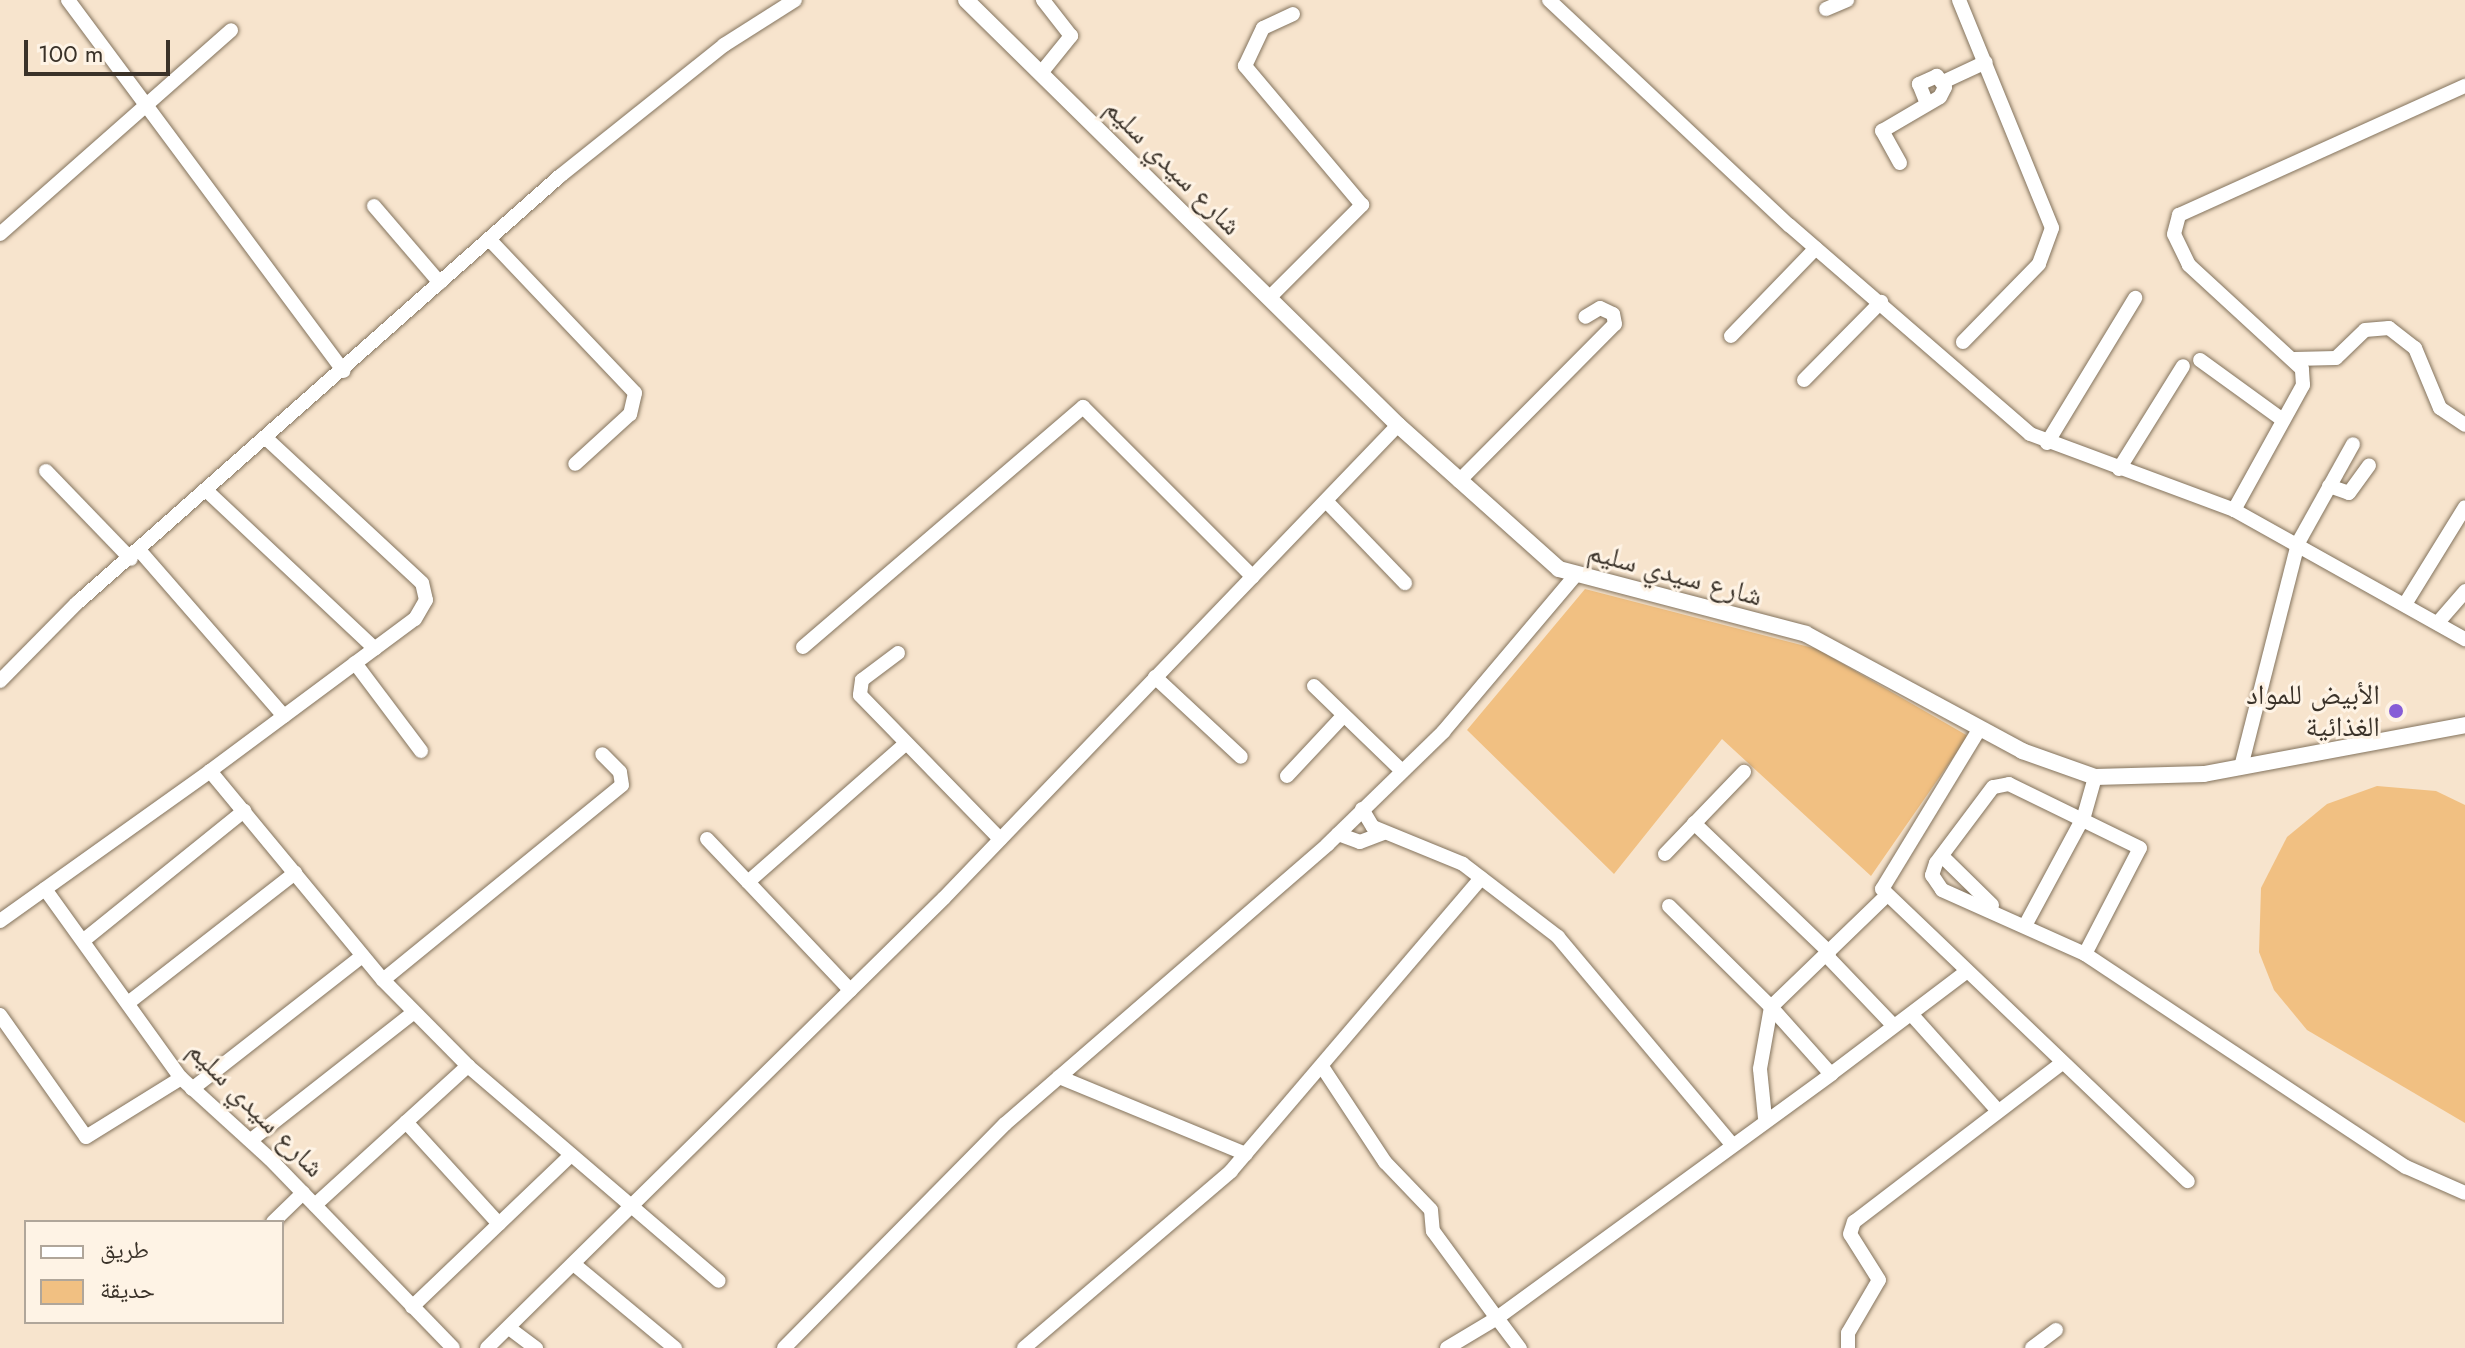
<!DOCTYPE html>
<html>
<head>
<meta charset="utf-8">
<style>
	body { margin:0 }
	#map { position:relative; width:2465px; height:1348px; overflow:hidden; background:#f7e4cd; font-family:Jost,"Noto Naskh Arabic",sans-serif }
	div>[style] { position:absolute }
	[style*='--x'] { left:calc(var(--x)*1px); top:calc(var(--y)*1px); width:calc(var(--w)*1px); rotate:calc(var(--a)*1deg) }
	.green>* { inset:0; background:#f1c082 }
	.roads { filter:drop-shadow(0 0 2px #83735d) drop-shadow(0 0 2px #83735d) }
	.minor>* { height:14px; margin:-7px; padding:0 7px; transform-origin:7px; border-radius:7px; background:#fff }
	.major>* { height:16px; margin:-8px; padding:0 8px; transform-origin:8px; border-radius:8px; background:#fff }
	.dots>* { width:22px; height:22px; translate:-50% -50%; box-sizing:border-box; border:4px solid #fef3e5; border-radius:50% }
	span { translate:-50% -50%; white-space:nowrap; text-align:center; line-height:1.15; -webkit-text-stroke:6px #fef3e5; paint-order:stroke }
	.street-label { font-size:28px; color:#3a3229 }
	.poi-label { font-size:28px; color:#3a3229 }
	.right { translate:-100% -50%; text-align:right }
	.legend { position:absolute; left:24px; top:1220px; width:260px; height:104px; box-sizing:border-box; background:#fef3e5; border:2px solid #b0a69a; margin:0; padding:10px 14px; list-style:none; font-size:24px; color:#3a3229 }
	.legend li { display:flex; align-items:center; gap:16px; height:40px }
	.legend b { width:40px; border:2px solid #b0a69a }
	.scale { position:absolute; left:24px; top:40px; width:146px; height:36px; box-sizing:border-box; border:4px solid #3a3229; border-top:0; padding-left:10px; font-size:24px; line-height:28px; white-space:nowrap; color:#3a3229; -webkit-text-stroke:6px #fef3e5; paint-order:stroke }
</style>
</head>
<body>
<div id="map">
	<div class="green">
		<div style="clip-path:polygon(1585px 589px,1817px 649px,1968px 736px,1871px 876px,1722px 739px,1614px 874px,1467px 730px)"></div>
		<div style="clip-path:polygon(2377px 786px,2436px 791px,2465px 805px,2465px 1123px,2307px 1030px,2274px 990px,2259px 952px,2261px 888px,2287px 837px,2327px 804px)"></div>
	</div>
	<div class="roads">
		<div class="minor">
			<div style="--x:68;--y:0;--w:462;--a:53.4"></div>
			<div style="--x:1549;--y:0;--w:329;--a:43.2"></div>
			<div style="--x:1789;--y:225;--w:319;--a:40.9"></div>
			<div style="--x:2030;--y:434;--w:218;--a:20.4"></div>
			<div style="--x:2234;--y:510;--w:265;--a:29.2"></div>
			<div style="--x:1959;--y:0;--w:246;--a:67.8"></div>
			<div style="--x:2052;--y:228;--w:38;--a:110"></div>
			<div style="--x:2039;--y:264;--w:109;--a:134.3"></div>
			<div style="--x:1826;--y:9;--w:23;--a:-23"></div>
			<div style="--x:1041;--y:73;--w:48;--a:-51"></div>
			<div style="--x:1071;--y:36;--w:46;--a:-127.9"></div>
			<div style="--x:1943;--y:82;--w:47;--a:-24.9"></div>
			<div style="--x:1900;--y:163;--w:37;--a:-119"></div>
			<div style="--x:1882;--y:131;--w:67;--a:-30.4"></div>
			<div style="--x:1940;--y:97;--w:11;--a:-63"></div>
			<div style="--x:1945;--y:87;--w:14;--a:-126"></div>
			<div style="--x:1937;--y:76;--w:20;--a:156"></div>
			<div style="--x:1919;--y:84;--w:18;--a:68"></div>
			<div style="--x:374;--y:206;--w:101;--a:49.4"></div>
			<div style="--x:0;--y:234;--w:308;--a:-41.4"></div>
			<div style="--x:489;--y:239;--w:212;--a:46.5"></div>
			<div style="--x:635;--y:393;--w:22;--a:103"></div>
			<div style="--x:630;--y:414;--w:74;--a:137.7"></div>
			<div style="--x:1269;--y:298;--w:132;--a:-45"></div>
			<div style="--x:1362;--y:205;--w:182;--a:-130.1"></div>
			<div style="--x:1245;--y:66;--w:42;--a:-64.7"></div>
			<div style="--x:1263;--y:28;--w:33;--a:-25"></div>
			<div style="--x:1731;--y:336;--w:122;--a:-46"></div>
			<div style="--x:2294;--y:359;--w:42;--a:-1.4"></div>
			<div style="--x:2336;--y:358;--w:40;--a:-44"></div>
			<div style="--x:2365;--y:330;--w:24;--a:-5"></div>
			<div style="--x:2389;--y:328;--w:33;--a:38"></div>
			<div style="--x:2415;--y:348;--w:65;--a:67.4"></div>
			<div style="--x:2440;--y:408;--w:30;--a:34"></div>
			<div style="--x:2200;--y:360;--w:102;--a:35.9"></div>
			<div style="--x:1804;--y:380;--w:110;--a:-45.4"></div>
			<div style="--x:2047;--y:443;--w:170;--a:-58.7"></div>
			<div style="--x:2119;--y:469;--w:121;--a:-58.1"></div>
			<div style="--x:46;--y:471;--w:122;--a:46"></div>
			<div style="--x:1459;--y:481;--w:221;--a:-45.2"></div>
			<div style="--x:1615;--y:324;--w:10;--a:-101"></div>
			<div style="--x:1613;--y:314;--w:14;--a:-155"></div>
			<div style="--x:1600;--y:308;--w:17;--a:149"></div>
			<div style="--x:2329;--y:486;--w:21;--a:19"></div>
			<div style="--x:2349;--y:493;--w:34;--a:-54"></div>
			<div style="--x:208;--y:492;--w:229;--a:43.2"></div>
			<div style="--x:1326;--y:501;--w:114;--a:46.1"></div>
			<div style="--x:2234;--y:510;--w:143;--a:-61.1"></div>
			<div style="--x:2303;--y:385;--w:16;--a:-94"></div>
			<div style="--x:2302;--y:369;--w:154;--a:-137.4"></div>
			<div style="--x:2189;--y:265;--w:34;--a:-116"></div>
			<div style="--x:2174;--y:234;--w:20;--a:-75"></div>
			<div style="--x:2179;--y:215;--w:314;--a:-24.3"></div>
			<div style="--x:140;--y:551;--w:219;--a:48.9"></div>
			<div style="--x:2407;--y:601;--w:110;--a:-58.3"></div>
			<div style="--x:2441;--y:619;--w:37;--a:-49"></div>
			<div style="--x:803;--y:647;--w:369;--a:-40.6"></div>
			<div style="--x:1083;--y:407;--w:240;--a:45"></div>
			<div style="--x:898;--y:653;--w:45;--a:143.1"></div>
			<div style="--x:862;--y:680;--w:15;--a:98"></div>
			<div style="--x:860;--y:695;--w:201;--a:45.8"></div>
			<div style="--x:355;--y:663;--w:110;--a:53.1"></div>
			<div style="--x:1155;--y:677;--w:117;--a:42.9"></div>
			<div style="--x:0;--y:681;--w:110;--a:-45.4"></div>
			<div style="--x:77;--y:603;--w:645;--a:-41.48"></div>
			<div style="--x:560;--y:176;--w:210;--a:-38.6"></div>
			<div style="--x:724;--y:45;--w:84;--a:-32.4"></div>
			<div style="--x:1314;--y:686;--w:122;--a:44"></div>
			<div style="--x:1980;--y:728;--w:188;--a:121.3"></div>
			<div style="--x:1882;--y:889;--w:423;--a:43.7"></div>
			<div style="--x:2241;--y:767;--w:231;--a:-75.7"></div>
			<div style="--x:2298;--y:543;--w:113;--a:-60.9"></div>
			<div style="--x:210;--y:771;--w:255;--a:-36.6"></div>
			<div style="--x:415;--y:619;--w:22;--a:-60"></div>
			<div style="--x:426;--y:600;--w:17;--a:-103"></div>
			<div style="--x:422;--y:583;--w:210;--a:-137.1"></div>
			<div style="--x:1287;--y:776;--w:83;--a:-46.9"></div>
			<div style="--x:1362;--y:809;--w:21;--a:59"></div>
			<div style="--x:1373;--y:827;--w:97;--a:22.3"></div>
			<div style="--x:1463;--y:864;--w:120;--a:37.5"></div>
			<div style="--x:1558;--y:937;--w:268;--a:50"></div>
			<div style="--x:1694;--y:823;--w:187;--a:43.7"></div>
			<div style="--x:1338;--y:834;--w:23;--a:20"></div>
			<div style="--x:1360;--y:842;--w:26;--a:-21"></div>
			<div style="--x:707;--y:839;--w:59;--a:46.4"></div>
			<div style="--x:748;--y:882;--w:210;--a:-41.3"></div>
			<div style="--x:1665;--y:854;--w:114;--a:-46.1"></div>
			<div style="--x:1942;--y:856;--w:70;--a:44.4"></div>
			<div style="--x:748;--y:882;--w:149;--a:46.6"></div>
			<div style="--x:45;--y:889;--w:233;--a:54.3"></div>
			<div style="--x:181;--y:1078;--w:119;--a:42.3"></div>
			<div style="--x:269;--y:1158;--w:264;--a:45.9"></div>
			<div style="--x:1886;--y:896;--w:160;--a:136"></div>
			<div style="--x:1771;--y:1007;--w:90;--a:48.2"></div>
			<div style="--x:1831;--y:1074;--w:169;--a:-37.1"></div>
			<div style="--x:1669;--y:906;--w:144;--a:44.7"></div>
			<div style="--x:1771;--y:1007;--w:63;--a:100.1"></div>
			<div style="--x:1760;--y:1069;--w:49;--a:84.2"></div>
			<div style="--x:0;--y:921;--w:258;--a:-35.5"></div>
			<div style="--x:210;--y:771;--w:271;--a:50.4"></div>
			<div style="--x:383;--y:980;--w:121;--a:45.3"></div>
			<div style="--x:468;--y:1066;--w:330;--a:40.6"></div>
			<div style="--x:2027;--y:922;--w:120;--a:-61.7"></div>
			<div style="--x:2084;--y:816;--w:41;--a:-74.2"></div>
			<div style="--x:84;--y:940;--w:206;--a:-38.9"></div>
			<div style="--x:2085;--y:954;--w:119;--a:-62.6"></div>
			<div style="--x:2140;--y:848;--w:146;--a:-154"></div>
			<div style="--x:2009;--y:784;--w:16;--a:169"></div>
			<div style="--x:1993;--y:787;--w:95;--a:126.9"></div>
			<div style="--x:1936;--y:863;--w:13;--a:108"></div>
			<div style="--x:1932;--y:875;--w:18;--a:56"></div>
			<div style="--x:1942;--y:890;--w:157;--a:24.1"></div>
			<div style="--x:2085;--y:954;--w:385;--a:33.6"></div>
			<div style="--x:2406;--y:1167;--w:64;--a:23.8"></div>
			<div style="--x:1826;--y:955;--w:97;--a:46.3"></div>
			<div style="--x:383;--y:980;--w:308;--a:-39.2"></div>
			<div style="--x:622;--y:785;--w:13;--a:-99"></div>
			<div style="--x:620;--y:772;--w:25;--a:-135"></div>
			<div style="--x:128;--y:1003;--w:212;--a:-37.9"></div>
			<div style="--x:0;--y:1015;--w:149;--a:54.8"></div>
			<div style="--x:86;--y:1137;--w:112;--a:-31.8"></div>
			<div style="--x:1912;--y:1015;--w:129;--a:48.1"></div>
			<div style="--x:1323;--y:1068;--w:113;--a:56.6"></div>
			<div style="--x:1385;--y:1162;--w:66;--a:46.2"></div>
			<div style="--x:1431;--y:1210;--w:21;--a:85"></div>
			<div style="--x:1433;--y:1231;--w:108;--a:53.7"></div>
			<div style="--x:1497;--y:1318;--w:414;--a:-36.1"></div>
			<div style="--x:1059;--y:1077;--w:202;--a:22.4"></div>
			<div style="--x:192;--y:1089;--w:216;--a:-38"></div>
			<div style="--x:406;--y:1122;--w:138;--a:47.6"></div>
			<div style="--x:251;--y:1140;--w:207;--a:-38.1"></div>
			<div style="--x:315;--y:1205;--w:207;--a:-42.3"></div>
			<div style="--x:273;--y:1222;--w:42;--a:-44"></div>
			<div style="--x:575;--y:1265;--w:130;--a:39.7"></div>
			<div style="--x:412;--y:1307;--w:220;--a:-43.7"></div>
			<div style="--x:509;--y:1328;--w:34;--a:37"></div>
			<div style="--x:487;--y:1348;--w:641;--a:-44.56"></div>
			<div style="--x:944;--y:898;--w:656;--a:-46.17"></div>
			<div style="--x:784;--y:1348;--w:315;--a:-45.4"></div>
			<div style="--x:1005;--y:1124;--w:427;--a:-40.9"></div>
			<div style="--x:1328;--y:844;--w:161;--a:-44.2"></div>
			<div style="--x:1443;--y:732;--w:204;--a:-49.8"></div>
			<div style="--x:1024;--y:1348;--w:272;--a:-40.5"></div>
			<div style="--x:1231;--y:1171;--w:385;--a:-49.5"></div>
			<div style="--x:1447;--y:1348;--w:58;--a:-31"></div>
			<div style="--x:1497;--y:1318;--w:38;--a:53"></div>
			<div style="--x:1848;--y:1348;--w:15;--a:-90"></div>
			<div style="--x:1848;--y:1333;--w:61;--a:-59.7"></div>
			<div style="--x:1879;--y:1280;--w:54;--a:-122.2"></div>
			<div style="--x:1850;--y:1234;--w:13;--a:-72"></div>
			<div style="--x:1854;--y:1222;--w:260;--a:-37.4"></div>
			<div style="--x:2032;--y:1348;--w:30;--a:-37"></div>
		</div>
		<div class="major">
			<div style="--x:966;--y:0;--w:606;--a:44.53"></div>
			<div style="--x:1398;--y:425;--w:216;--a:41.8"></div>
			<div style="--x:1559;--y:569;--w:255;--a:14.7"></div>
			<div style="--x:1806;--y:634;--w:246;--a:28.4"></div>
			<div style="--x:2022;--y:751;--w:77;--a:19.6"></div>
			<div style="--x:2095;--y:777;--w:109;--a:-1.6"></div>
			<div style="--x:2204;--y:774;--w:266;--a:-10.6"></div>
		</div>
	</div>
	<div class="dots">
		<div style="left:2396px;top:711px;background:#865dd7"></div>
	</div>
	<div class="street-label">
		<span style="left:1173px;top:167px;rotate:45deg">شارع سيدي سليم</span>
		<span style="left:1675px;top:574px;rotate:15deg">شارع سيدي سليم</span>
		<span style="left:256px;top:1109px;rotate:45deg">شارع سيدي سليم</span>
	</div>
	<div class="poi-label">
		<span class="right" style="left:2380px;top:711px">الأبيض للمواد<br>الغذائية</span>
	</div>
	<ul class="legend">
	<li><b style="height:10px;background:#fff"></b>طريق</li>
	<li><b style="height:22px;background:#f1c082"></b>حديقة</li>
	</ul>
	<div class="scale">100 m</div>
</div>
</body>
</html>
